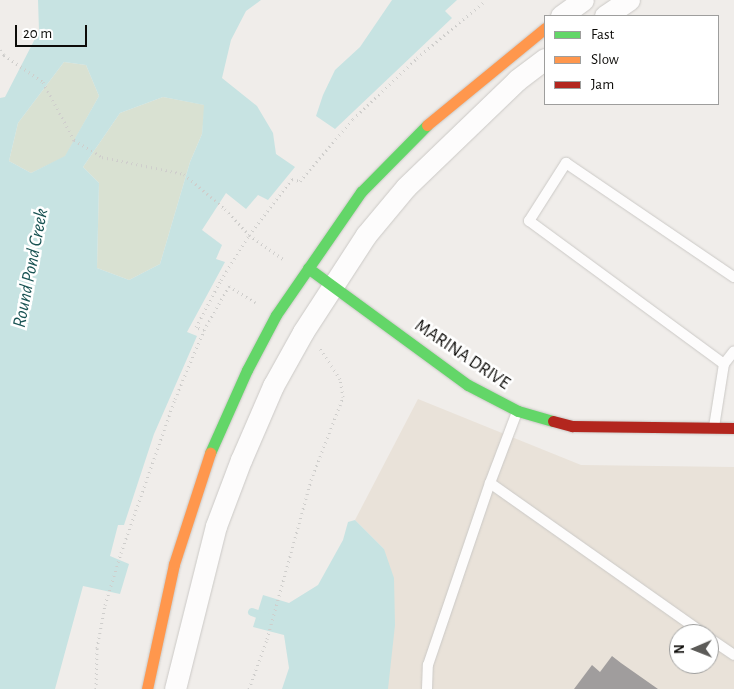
<!DOCTYPE html>
<html>
<head>
<meta charset="utf-8">
<style>
	body { margin:0 }
	#map { position:relative; width:734px; height:689px; overflow:hidden; background:#f0edea; font-family:"Alegreya Sans",sans-serif }
	div>[style] { position:absolute }
	[style*='--x'] { left:calc(var(--x)*1px); top:calc(var(--y)*1px); width:calc(var(--w)*1px); rotate:calc(var(--a)*1deg) }
	.built>* { inset:0; background:#e9e2d9 }
	.green>* { inset:0; background:#d9e1d2 }
	.water>* { inset:0; background:#c7e3e2 }
	.stream>* { height:8px; margin:-4px; padding:0 4px; transform-origin:4px; border-radius:4px; background:#c7e3e2 }
	.building>* { inset:0; background:#a09d9d }
	.path>* { height:3px; margin-top:-1.5px; transform-origin:0; background:repeating-linear-gradient(90deg,#cfcecc 0 1px,transparent 0 5px) }
	.roads { filter:drop-shadow(0 0 1px #cbc9c6) drop-shadow(0 0 1px #cbc9c6) }
	.lane>* { height:10px; margin:-5px; padding:0 5px; transform-origin:5px; border-radius:5px; background:#fdfcfc }
	.street>* { height:21px; margin:-10.5px; padding:0 10.5px; transform-origin:10.5px; border-radius:10.5px; background:#fdfcfc }
	.fast>* { height:11px; margin:-5.5px; padding:0 5.5px; transform-origin:5.5px; border-radius:5.5px; background:#63d668 }
	.slow>* { height:11px; margin:-5.5px; padding:0 5.5px; transform-origin:5.5px; border-radius:5.5px; background:#ff974d }
	.jam>* { height:11px; margin:-5.5px; padding:0 5.5px; transform-origin:5.5px; border-radius:5.5px; background:#b3261e }
	span { translate:-50% -50%; white-space:nowrap; text-align:center; line-height:1.15; -webkit-text-stroke:5px #fff; paint-order:stroke }
	.street-label { font-size:18px; color:#0d0c09 }
	.water-label { font-size:19px; color:#185252; font-style:italic }
	.legend { position:absolute; left:544px; top:15px; width:175px; height:90px; box-sizing:border-box; background:#fff; border:1px solid #9e9e9d; margin:0; padding:6px 9px; list-style:none; font-size:15px; color:#0d0c09 }
	.legend li { display:flex; align-items:center; gap:10px; height:25px }
	.legend b { width:25px; border:1px solid #9e9e9d }
	.north { position:absolute; left:669px; top:624px; width:50px; height:50px; box-sizing:border-box; background:#fff; border:1px solid #9e9e9d; border-radius:50%; rotate:269deg; font-size:14px; font-weight:700; line-height:20px; text-align:center; color:#0d0c09 }
	.north::after { content:''; display:block; margin:auto; width:18px; height:22px; background:#5c5b58; clip-path:polygon(50% 0,100% 100%,50% 72%,0 100%) }
	.scale { position:absolute; left:15px; top:25px; width:72px; height:22px; box-sizing:border-box; border:2px solid #0d0c09; border-top:0; padding-left:6px; font-size:15px; line-height:18px; white-space:nowrap; color:#0d0c09; -webkit-text-stroke:4px #fff; paint-order:stroke }
</style>
</head>
<body>
<div id="map">
	<div class="built">
		<div style="clip-path:polygon(evenodd,418px 399px,581px 465px,734px 467px,734px 689px,388px 689px,384px 549px,355px 520px,418px 399px,679px 634px,709px 634px,709px 664px,679px 664px,679px 634px)"></div>
	</div>
	<div class="green">
		<div style="clip-path:polygon(64px 62px,86px 65px,99px 96px,65px 157px,31px 173px,9px 161px,18px 123px)"></div>
		<div style="clip-path:polygon(163px 97px,205px 105px,202px 134px,190px 162px,160px 264px,129px 280px,97px 268px,99px 183px,83px 167px,120px 113px)"></div>
	</div>
	<div class="water">
		<div style="clip-path:polygon(evenodd,38px 0,261px 0,246px 11px,231px 40px,222px 78px,257px 106px,273px 133px,276px 154px,295px 167px,268px 200px,258px 195px,246px 209px,226px 193px,202px 230px,222px 245px,216px 259px,225px 262px,187px 332px,197px 336px,154px 434px,124px 525px,118px 525px,110px 556px,129px 564px,120px 594px,83px 586px,55px 689px,0 689px,0 98px,5px 97px,39px 31px,38px 0,64px 62px,86px 65px,99px 96px,65px 156px,31px 173px,9px 161px,18px 123px,64px 62px,38px 0,163px 97px,204px 105px,202px 134px,190px 162px,160px 264px,129px 280px,97px 268px,99px 183px,83px 167px,120px 113px,163px 97px)"></div>
		<div style="clip-path:polygon(392px 0,457px 0,445px 11px,452px 18px,335px 129px,316px 116px,323px 95px,335px 70px,360px 47px)"></div>
		<div style="clip-path:polygon(355px 520px,384px 549px,394px 578px,395px 625px,388px 689px,282px 689px,289px 668px,284px 635px,253px 627px,263px 595px,289px 603px,318px 585px,343px 540px,348px 522px)"></div>
	</div>
	<div class="stream">
		<div style="--x:252;--y:612;--w:15;--a:20"></div>
	</div>
	<div class="building">
		<div style="clip-path:polygon(612px 656px,621px 663px,658px 689px,574px 689px,592px 665px,600px 672px)"></div>
	</div>
	<div class="path">
		<div style="--x:0;--y:50;--w:6;--a:51"></div>
		<div style="--x:4;--y:55;--w:4;--a:180"></div>
		<div style="--x:4;--y:55;--w:47;--a:34.7"></div>
		<div style="--x:43;--y:82;--w:66;--a:61.9"></div>
		<div style="--x:74;--y:140;--w:33;--a:31"></div>
		<div style="--x:102;--y:157;--w:84;--a:11.7"></div>
		<div style="--x:184;--y:174;--w:54;--a:40.5"></div>
		<div style="--x:225;--y:209;--w:35;--a:47"></div>
		<div style="--x:249;--y:235;--w:42;--a:35.2"></div>
		<div style="--x:204;--y:330;--w:51;--a:-60.4"></div>
		<div style="--x:229;--y:286;--w:31;--a:32"></div>
		<div style="--x:96;--y:689;--w:41;--a:-88.6"></div>
		<div style="--x:97;--y:648;--w:44;--a:-79.5"></div>
		<div style="--x:105;--y:605;--w:54;--a:-72.9"></div>
		<div style="--x:121;--y:553;--w:163;--a:-70.7"></div>
		<div style="--x:175;--y:399;--w:75;--a:-67.2"></div>
		<div style="--x:204;--y:330;--w:9;--a:-159"></div>
		<div style="--x:196;--y:327;--w:53;--a:-62"></div>
		<div style="--x:221;--y:280;--w:53;--a:-58.1"></div>
		<div style="--x:249;--y:235;--w:71;--a:-52.5"></div>
		<div style="--x:292;--y:179;--w:8;--a:14"></div>
		<div style="--x:300;--y:181;--w:82;--a:-49.5"></div>
		<div style="--x:353;--y:119;--w:88;--a:-43.6"></div>
		<div style="--x:417;--y:58;--w:90;--a:-40"></div>
		<div style="--x:249;--y:689;--w:53;--a:-70.2"></div>
		<div style="--x:267;--y:639;--w:165;--a:-74.5"></div>
		<div style="--x:311;--y:480;--w:89;--a:-68.9"></div>
		<div style="--x:343;--y:397;--w:18;--a:-99"></div>
		<div style="--x:340;--y:379;--w:37;--a:-123"></div>
	</div>
	<div class="roads">
		<div class="lane">
			<div style="--x:724;--y:364;--w:242;--a:-143.7"></div>
			<div style="--x:529;--y:221;--w:69;--a:-57.5"></div>
			<div style="--x:566;--y:163;--w:203;--a:34.2"></div>
			<div style="--x:517;--y:412;--w:76;--a:110.8"></div>
			<div style="--x:490;--y:483;--w:262;--a:35.2"></div>
			<div style="--x:714;--y:427;--w:64;--a:-81"></div>
			<div style="--x:724;--y:364;--w:16;--a:-52"></div>
			<div style="--x:709;--y:638;--w:30;--a:34"></div>
			<div style="--x:427;--y:689;--w:24;--a:-88"></div>
			<div style="--x:428;--y:665;--w:192;--a:-71.2"></div>
		</div>
		<div class="street">
			<div style="--x:561;--y:16;--w:27;--a:-36"></div>
			<div style="--x:605;--y:16;--w:29;--a:-34"></div>
			<div style="--x:175;--y:689;--w:168;--a:-75.9"></div>
			<div style="--x:216;--y:526;--w:71;--a:-69.3"></div>
			<div style="--x:241;--y:460;--w:81;--a:-66.6"></div>
			<div style="--x:273;--y:386;--w:62;--a:-60.9"></div>
			<div style="--x:303;--y:332;--w:116;--a:-57"></div>
			<div style="--x:366;--y:235;--w:62;--a:-50.2"></div>
			<div style="--x:406;--y:187;--w:154;--a:-43.9"></div>
			<div style="--x:517;--y:80;--w:35;--a:-37"></div>
		</div>
		<div class="fast">
			<div style="--x:308;--y:268;--w:198;--a:36.2"></div>
			<div style="--x:468;--y:385;--w:56;--a:27.5"></div>
			<div style="--x:518;--y:411;--w:36;--a:16"></div>
			<div style="--x:210;--y:453;--w:91;--a:-66"></div>
			<div style="--x:247;--y:370;--w:62;--a:-62.2"></div>
			<div style="--x:276;--y:315;--w:150;--a:-55.4"></div>
			<div style="--x:361;--y:192;--w:94;--a:-45.4"></div>
		</div>
		<div class="slow">
			<div style="--x:427;--y:125;--w:153;--a:-39.4"></div>
			<div style="--x:147;--y:689;--w:128;--a:-77.8"></div>
			<div style="--x:174;--y:564;--w:117;--a:-72"></div>
		</div>
		<div class="jam">
			<div style="--x:553;--y:421;--w:20;--a:15"></div>
			<div style="--x:572;--y:426;--w:162;--a:0.7"></div>
		</div>
	</div>
	<div class="street-label">
		<span style="left:462px;top:355px;rotate:34deg">MARINA DRIVE</span>
	</div>
	<div class="water-label">
		<span style="left:31px;top:268px;rotate:-79deg">Round Pond Creek</span>
	</div>
	<ul class="legend">
	<li><b style="height:6px;background:#63d668"></b>Fast</li>
	<li><b style="height:6px;background:#ff974d"></b>Slow</li>
	<li><b style="height:6px;background:#b3261e"></b>Jam</li>
	</ul>
	<div class="north">N</div>
	<div class="scale">20 m</div>
</div>
</body>
</html>
